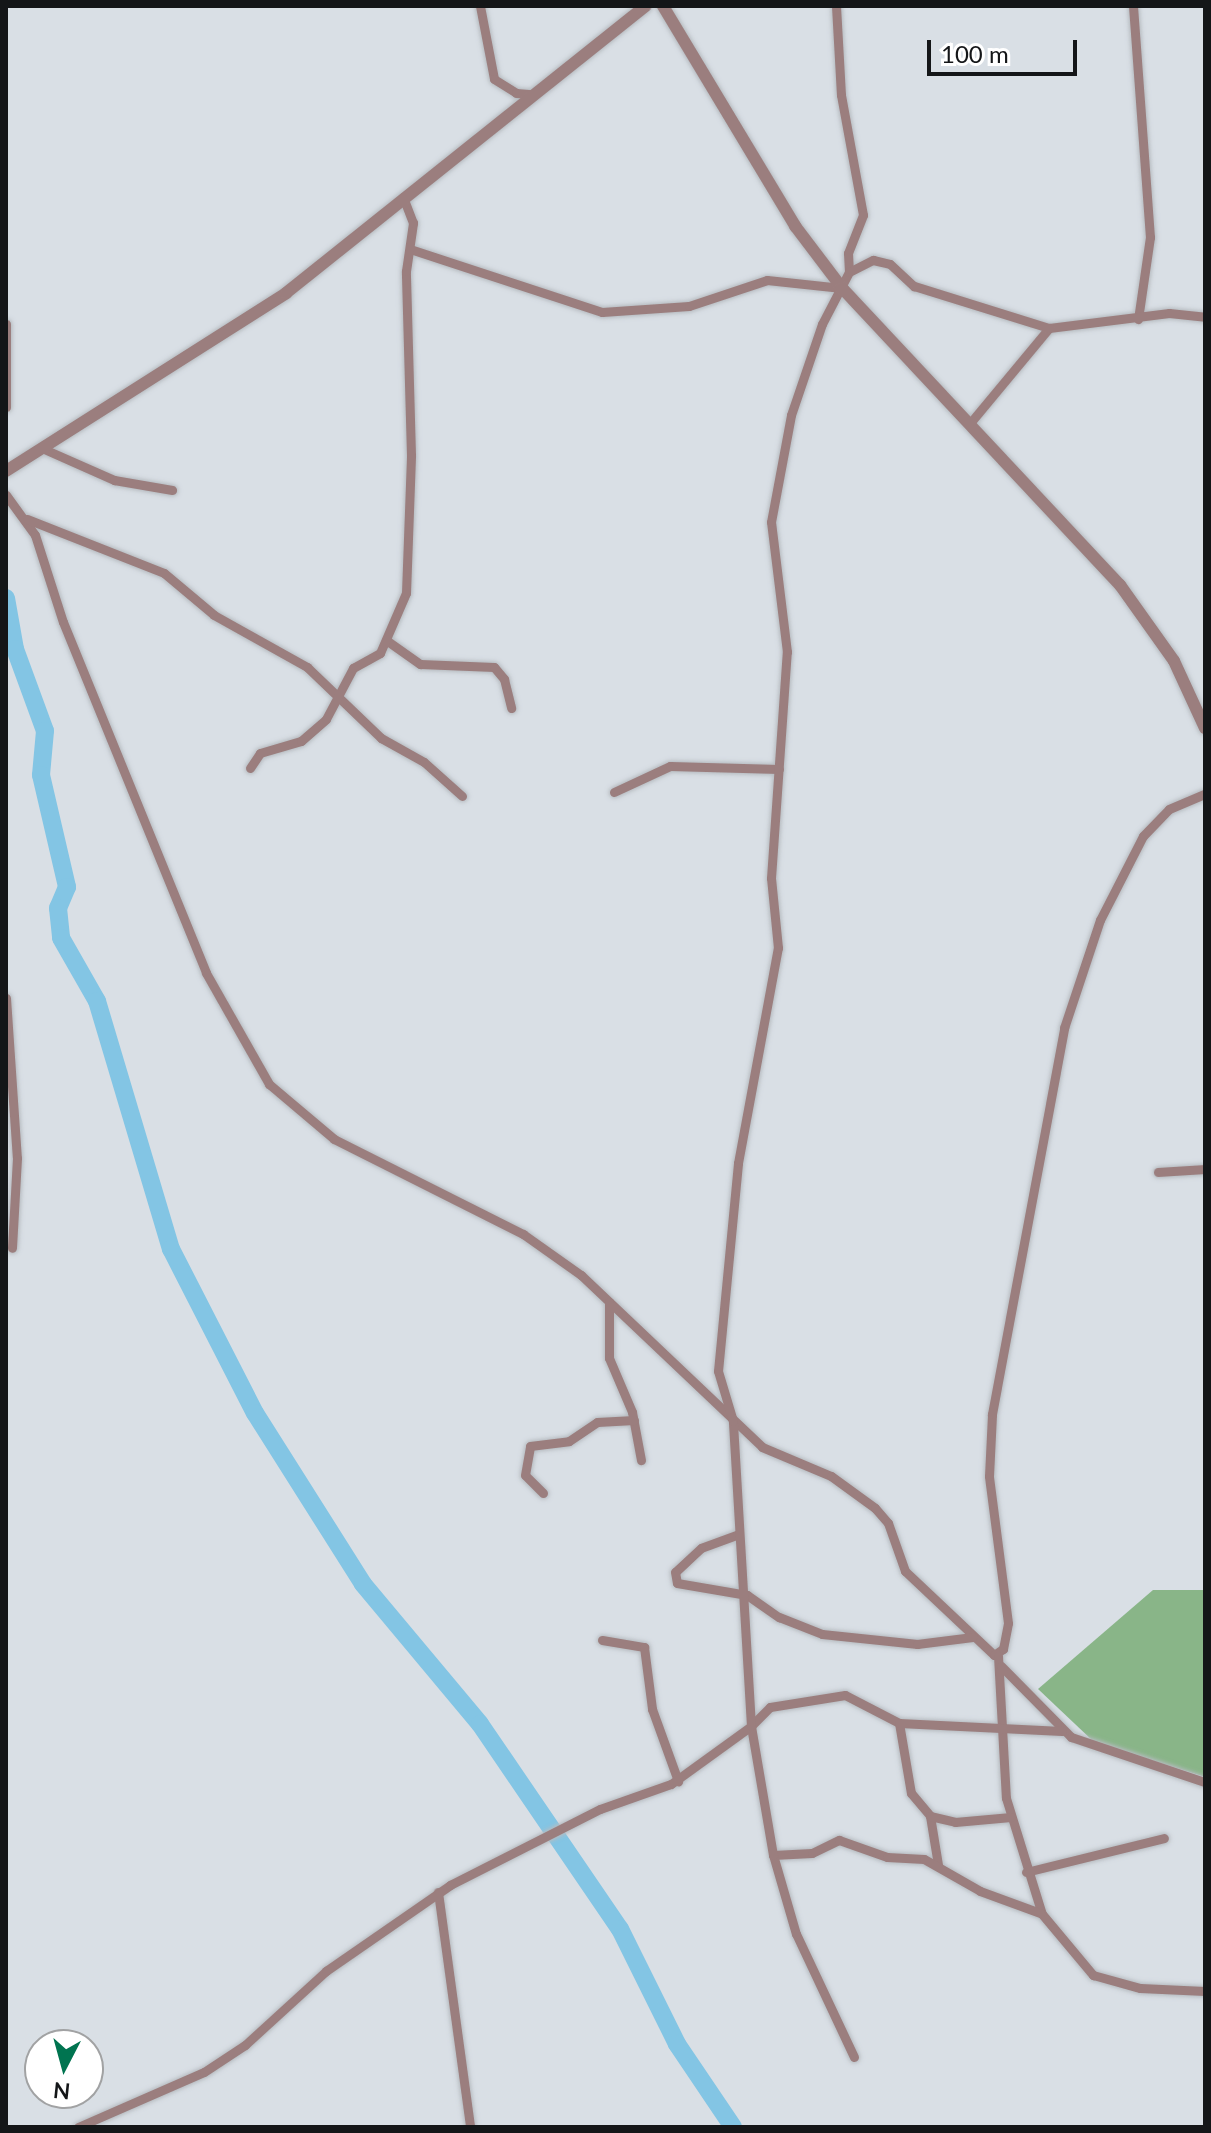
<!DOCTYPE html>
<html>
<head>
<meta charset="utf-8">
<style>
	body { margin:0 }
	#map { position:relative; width:1211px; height:2133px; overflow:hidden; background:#d9dfe5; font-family:Lato,sans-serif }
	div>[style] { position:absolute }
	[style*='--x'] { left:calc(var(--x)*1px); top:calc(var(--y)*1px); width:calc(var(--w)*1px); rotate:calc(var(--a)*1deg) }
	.forest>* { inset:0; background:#89b588 }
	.river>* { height:18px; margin:-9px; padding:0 9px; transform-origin:9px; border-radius:9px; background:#83c5e4 }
	.roads { filter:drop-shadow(0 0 2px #b6bbc0) drop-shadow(0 0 2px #b6bbc0) }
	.minor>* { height:9px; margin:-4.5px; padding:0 4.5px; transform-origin:4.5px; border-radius:4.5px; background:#9b7e7e }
	.tertiary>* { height:12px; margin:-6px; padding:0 6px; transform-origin:6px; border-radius:6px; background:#9b7e7e }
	span { translate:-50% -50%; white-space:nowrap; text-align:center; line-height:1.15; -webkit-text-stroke:8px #fff; paint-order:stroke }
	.frame { position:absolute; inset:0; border:8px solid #141618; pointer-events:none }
	.north { position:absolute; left:24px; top:2029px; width:80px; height:80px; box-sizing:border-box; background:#fff; border:2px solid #a1a2a3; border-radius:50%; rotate:186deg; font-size:22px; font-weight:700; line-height:32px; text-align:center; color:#141618 }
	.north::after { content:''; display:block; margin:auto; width:28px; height:36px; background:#007450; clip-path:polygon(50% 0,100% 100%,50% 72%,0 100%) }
	.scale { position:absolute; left:927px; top:40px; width:150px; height:36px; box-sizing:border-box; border:4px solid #141618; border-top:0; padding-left:10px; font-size:24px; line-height:28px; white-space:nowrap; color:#141618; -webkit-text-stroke:6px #fff; paint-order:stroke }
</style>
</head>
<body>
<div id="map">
	<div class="forest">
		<div style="clip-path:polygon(1153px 1590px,1205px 1590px,1205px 1777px,1094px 1742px,1038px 1689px)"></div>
	</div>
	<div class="river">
		<div style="--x:6;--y:598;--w:52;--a:80"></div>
		<div style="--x:15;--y:649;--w:87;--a:69.9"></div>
		<div style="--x:45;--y:731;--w:44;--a:95.2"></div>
		<div style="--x:41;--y:775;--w:115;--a:76.9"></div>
		<div style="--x:67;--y:887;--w:23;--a:113"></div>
		<div style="--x:58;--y:908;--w:30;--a:84"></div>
		<div style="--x:61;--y:938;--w:73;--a:60.3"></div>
		<div style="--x:97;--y:1001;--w:259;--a:73.4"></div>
		<div style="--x:171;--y:1249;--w:184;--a:62.9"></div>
		<div style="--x:255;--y:1413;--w:202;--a:57.7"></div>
		<div style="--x:363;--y:1584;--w:182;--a:50.1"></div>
		<div style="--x:480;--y:1724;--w:248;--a:55.7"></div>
		<div style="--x:620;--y:1929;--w:128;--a:63.6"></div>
		<div style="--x:677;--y:2044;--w:100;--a:56"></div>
	</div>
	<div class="roads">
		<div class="minor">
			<div style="--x:480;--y:6;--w:74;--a:79.1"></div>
			<div style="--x:494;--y:79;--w:26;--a:32"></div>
			<div style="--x:516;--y:93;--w:16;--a:4"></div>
			<div style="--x:836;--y:6;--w:89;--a:86.8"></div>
			<div style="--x:841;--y:95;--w:122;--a:79.6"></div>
			<div style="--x:863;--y:215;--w:41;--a:111.5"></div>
			<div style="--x:848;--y:253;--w:19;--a:87"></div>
			<div style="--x:1133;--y:6;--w:232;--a:85.8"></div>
			<div style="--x:1150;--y:237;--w:83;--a:98.3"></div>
			<div style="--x:410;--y:249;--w:202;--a:18.2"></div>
			<div style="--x:602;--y:312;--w:87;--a:-3.9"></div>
			<div style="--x:689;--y:306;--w:82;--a:-18.4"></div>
			<div style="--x:767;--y:280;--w:75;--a:6.1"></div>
			<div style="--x:6;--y:324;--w:83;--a:90"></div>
			<div style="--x:971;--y:422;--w:122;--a:-50.3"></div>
			<div style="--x:1049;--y:328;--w:121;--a:-7.1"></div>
			<div style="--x:1169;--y:313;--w:36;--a:6"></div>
			<div style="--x:44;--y:449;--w:77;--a:23.9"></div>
			<div style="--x:114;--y:480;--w:59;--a:9.8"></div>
			<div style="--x:6;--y:495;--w:49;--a:54.1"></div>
			<div style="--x:35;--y:535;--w:91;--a:72.2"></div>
			<div style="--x:63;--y:622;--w:379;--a:67.8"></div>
			<div style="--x:206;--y:973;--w:128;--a:60.4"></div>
			<div style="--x:269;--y:1084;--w:85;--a:40.2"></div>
			<div style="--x:334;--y:1139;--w:212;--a:26.7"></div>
			<div style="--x:523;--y:1234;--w:71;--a:35.3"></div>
			<div style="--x:581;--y:1275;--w:250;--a:43.5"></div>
			<div style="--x:762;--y:1447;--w:75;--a:22.8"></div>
			<div style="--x:831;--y:1476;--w:54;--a:36"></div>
			<div style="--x:875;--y:1508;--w:20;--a:49"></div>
			<div style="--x:888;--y:1523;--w:51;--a:70.5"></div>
			<div style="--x:905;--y:1571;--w:122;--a:43.3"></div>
			<div style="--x:994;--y:1655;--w:11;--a:-34"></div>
			<div style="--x:1003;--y:1649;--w:26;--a:-79"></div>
			<div style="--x:1008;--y:1623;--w:148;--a:-97.4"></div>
			<div style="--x:989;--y:1476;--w:62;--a:-87.2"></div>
			<div style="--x:992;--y:1414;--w:393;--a:-79.4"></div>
			<div style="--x:1064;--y:1028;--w:114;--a:-71.6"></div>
			<div style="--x:1100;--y:920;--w:94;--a:-62.9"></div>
			<div style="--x:1143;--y:836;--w:37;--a:-46"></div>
			<div style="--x:1169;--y:809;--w:39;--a:-23"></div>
			<div style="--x:27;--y:519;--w:147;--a:21.5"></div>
			<div style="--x:164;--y:573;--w:65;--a:40"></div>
			<div style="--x:214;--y:615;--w:107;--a:29.2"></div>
			<div style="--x:307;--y:667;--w:103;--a:43.8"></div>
			<div style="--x:381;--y:738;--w:49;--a:29.2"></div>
			<div style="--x:424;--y:762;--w:51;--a:41.8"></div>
			<div style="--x:386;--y:640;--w:42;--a:35.2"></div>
			<div style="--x:420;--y:664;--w:74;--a:2.3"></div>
			<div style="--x:494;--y:667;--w:16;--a:50"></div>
			<div style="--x:504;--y:679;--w:30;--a:76"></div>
			<div style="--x:250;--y:768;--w:18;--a:-56"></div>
			<div style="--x:260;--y:753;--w:43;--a:-16.3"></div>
			<div style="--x:301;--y:741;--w:33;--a:-41"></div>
			<div style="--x:326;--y:719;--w:58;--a:-62.1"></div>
			<div style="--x:353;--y:668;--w:31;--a:-29"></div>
			<div style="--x:380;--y:653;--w:65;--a:-66.6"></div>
			<div style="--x:406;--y:593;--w:138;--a:-87.9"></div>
			<div style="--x:411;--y:455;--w:184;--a:-91.6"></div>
			<div style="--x:406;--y:271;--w:49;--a:-81.7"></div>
			<div style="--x:413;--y:223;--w:28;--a:-111"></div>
			<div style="--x:614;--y:792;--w:62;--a:-24.9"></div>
			<div style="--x:670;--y:766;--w:109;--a:1.6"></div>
			<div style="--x:6;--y:998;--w:160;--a:86.1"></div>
			<div style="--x:17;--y:1158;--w:90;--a:93.2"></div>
			<div style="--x:1158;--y:1172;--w:47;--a:-3.7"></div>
			<div style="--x:609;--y:1302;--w:56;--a:90"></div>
			<div style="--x:609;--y:1358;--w:59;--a:66.9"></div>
			<div style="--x:632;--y:1412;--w:49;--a:79.4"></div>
			<div style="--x:543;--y:1493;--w:25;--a:-135"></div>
			<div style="--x:525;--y:1475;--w:29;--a:-80"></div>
			<div style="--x:530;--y:1446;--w:39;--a:-7"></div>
			<div style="--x:569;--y:1441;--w:34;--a:-34"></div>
			<div style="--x:597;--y:1422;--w:37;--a:-3"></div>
			<div style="--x:739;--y:1534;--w:40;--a:159.8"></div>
			<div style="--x:701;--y:1548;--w:35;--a:137"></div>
			<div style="--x:675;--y:1572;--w:11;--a:80"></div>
			<div style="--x:677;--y:1583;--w:71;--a:9.7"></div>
			<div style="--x:747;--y:1595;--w:39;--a:35"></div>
			<div style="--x:779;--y:1617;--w:46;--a:21.6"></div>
			<div style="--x:822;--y:1634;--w:96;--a:6"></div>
			<div style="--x:917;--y:1644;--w:56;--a:-7.1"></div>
			<div style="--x:602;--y:1640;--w:43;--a:9.5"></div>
			<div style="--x:644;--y:1647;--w:63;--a:82.6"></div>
			<div style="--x:652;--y:1709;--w:77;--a:70.1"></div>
			<div style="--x:998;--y:1656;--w:142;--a:86.8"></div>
			<div style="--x:1006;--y:1798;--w:121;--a:72.8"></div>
			<div style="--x:1042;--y:1914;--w:80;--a:50.1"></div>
			<div style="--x:1093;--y:1975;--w:49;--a:15.5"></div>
			<div style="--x:1140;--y:1988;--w:65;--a:2.6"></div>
			<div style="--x:1001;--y:1666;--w:100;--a:45.4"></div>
			<div style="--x:1071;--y:1737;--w:141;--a:18.6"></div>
			<div style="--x:899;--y:1723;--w:71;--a:80.3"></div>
			<div style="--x:911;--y:1793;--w:30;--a:50"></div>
			<div style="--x:930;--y:1816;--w:50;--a:80.7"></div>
			<div style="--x:930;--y:1816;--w:26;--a:13"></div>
			<div style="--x:955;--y:1822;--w:56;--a:-5.1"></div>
			<div style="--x:773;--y:1855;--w:39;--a:-3"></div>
			<div style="--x:812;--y:1853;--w:30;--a:-26"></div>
			<div style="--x:839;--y:1840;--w:51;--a:19.5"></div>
			<div style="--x:887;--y:1857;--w:37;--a:3"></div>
			<div style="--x:924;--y:1859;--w:64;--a:29.7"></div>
			<div style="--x:980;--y:1891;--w:64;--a:20.1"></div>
			<div style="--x:1026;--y:1872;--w:142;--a:-13.8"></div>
			<div style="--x:438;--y:1892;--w:237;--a:82.2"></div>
			<div style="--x:854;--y:2057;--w:136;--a:-115.2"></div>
			<div style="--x:796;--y:1934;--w:82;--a:-106.2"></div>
			<div style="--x:773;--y:1855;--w:131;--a:-99.7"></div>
			<div style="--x:751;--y:1726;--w:27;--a:-45"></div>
			<div style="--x:770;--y:1707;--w:76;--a:-9.1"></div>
			<div style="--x:845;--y:1695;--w:61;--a:27.4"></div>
			<div style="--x:899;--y:1723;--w:163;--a:2.8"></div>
			<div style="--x:78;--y:2127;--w:137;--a:-23.6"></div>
			<div style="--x:204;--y:2072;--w:49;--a:-33.4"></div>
			<div style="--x:245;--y:2045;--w:110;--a:-42.4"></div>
			<div style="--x:326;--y:1971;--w:151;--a:-34.7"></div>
			<div style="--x:450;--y:1885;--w:168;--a:-26.9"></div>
			<div style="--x:600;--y:1809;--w:75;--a:-19.4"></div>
			<div style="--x:671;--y:1784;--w:99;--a:-35.9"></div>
			<div style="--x:751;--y:1726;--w:306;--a:-93.4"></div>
			<div style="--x:733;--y:1421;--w:52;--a:-106.7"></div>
			<div style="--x:718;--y:1371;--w:209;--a:-84.5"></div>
			<div style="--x:738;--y:1163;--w:219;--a:-79.5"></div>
			<div style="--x:778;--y:948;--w:70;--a:-95.7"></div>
			<div style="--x:771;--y:878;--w:227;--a:-86"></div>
			<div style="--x:787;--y:652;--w:131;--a:-97"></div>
			<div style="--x:771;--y:522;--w:109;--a:-79.4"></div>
			<div style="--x:791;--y:415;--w:96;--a:-71.2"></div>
			<div style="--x:822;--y:324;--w:59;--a:-62.6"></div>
			<div style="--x:849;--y:272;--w:27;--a:-27"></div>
			<div style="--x:873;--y:260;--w:17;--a:13"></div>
			<div style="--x:890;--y:264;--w:33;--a:43"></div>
			<div style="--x:914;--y:286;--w:141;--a:17.3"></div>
		</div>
		<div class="tertiary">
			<div style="--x:663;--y:6;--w:257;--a:59"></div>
			<div style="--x:795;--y:226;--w:78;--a:52.8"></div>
			<div style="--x:842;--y:288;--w:407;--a:46.9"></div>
			<div style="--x:1120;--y:585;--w:93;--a:54.6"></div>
			<div style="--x:1174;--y:661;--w:74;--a:65.2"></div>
			<div style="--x:6;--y:471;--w:332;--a:-32.4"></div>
			<div style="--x:286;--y:293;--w:460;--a:-38.6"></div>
		</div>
	</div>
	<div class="frame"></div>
	<div class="north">N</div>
	<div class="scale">100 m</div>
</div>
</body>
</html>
